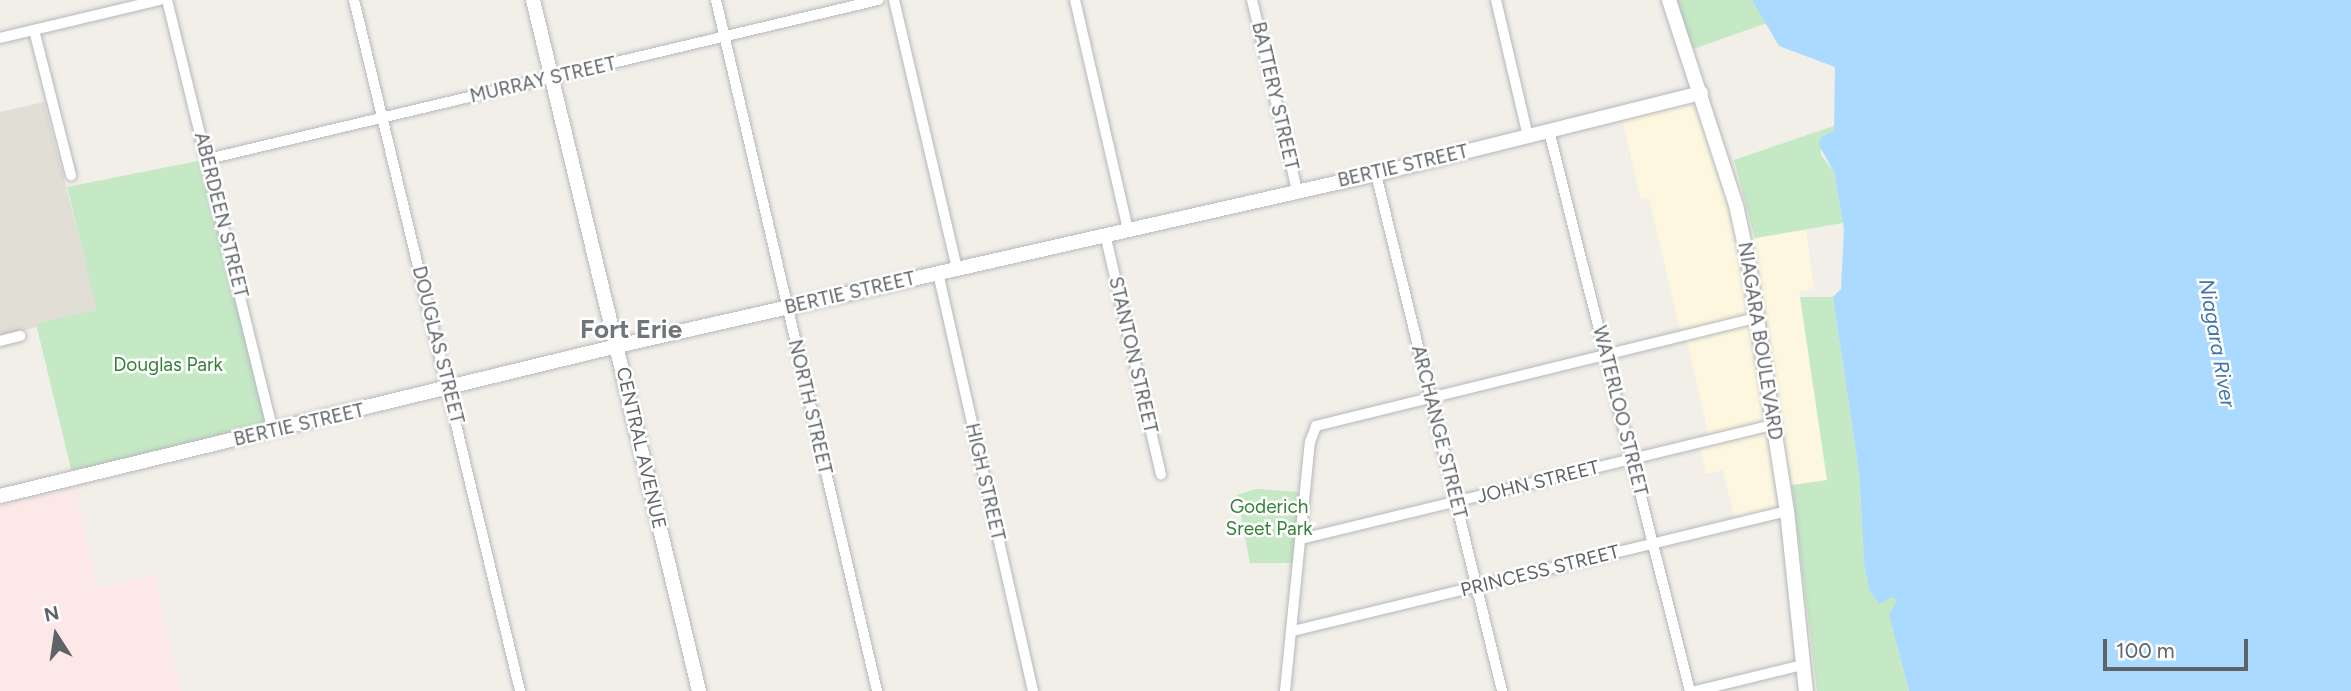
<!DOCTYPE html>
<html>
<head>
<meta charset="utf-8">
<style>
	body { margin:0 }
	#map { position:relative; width:2351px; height:691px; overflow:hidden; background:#f1efe8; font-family:Figtree,sans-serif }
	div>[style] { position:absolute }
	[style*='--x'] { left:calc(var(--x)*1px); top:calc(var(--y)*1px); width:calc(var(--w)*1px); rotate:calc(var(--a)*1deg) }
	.commercial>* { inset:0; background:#fef7e0 }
	.education>* { inset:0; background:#e1ded6 }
	.medical>* { inset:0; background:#fce8e6 }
	.green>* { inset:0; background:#c5e8c5 }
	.water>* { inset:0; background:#aadaff }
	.roads { filter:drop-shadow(0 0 2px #b5b8bc) drop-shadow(0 0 2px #b5b8bc) }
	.street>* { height:10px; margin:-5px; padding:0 5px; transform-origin:5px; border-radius:5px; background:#fff }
	.secondary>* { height:14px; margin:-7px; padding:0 7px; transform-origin:7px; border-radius:7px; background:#fff }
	span { translate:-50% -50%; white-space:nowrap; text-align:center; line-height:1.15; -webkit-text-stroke:5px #fff; paint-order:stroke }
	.street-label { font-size:19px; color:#5f6368 }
	.park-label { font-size:19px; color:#348238 }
	.water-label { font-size:21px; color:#4174aa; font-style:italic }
	.district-label { font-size:26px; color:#70757a; font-weight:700 }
	.north { position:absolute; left:21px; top:600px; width:70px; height:70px; -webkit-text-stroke:5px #fff; paint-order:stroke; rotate:348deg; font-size:19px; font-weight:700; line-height:28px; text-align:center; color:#5f6368 }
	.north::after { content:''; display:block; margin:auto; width:24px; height:32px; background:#5f6368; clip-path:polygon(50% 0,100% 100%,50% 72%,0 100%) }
	.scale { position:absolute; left:2103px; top:639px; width:145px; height:32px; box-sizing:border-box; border:4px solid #5f6368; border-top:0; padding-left:9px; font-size:21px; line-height:24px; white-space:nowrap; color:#5f6368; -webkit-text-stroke:5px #fff; paint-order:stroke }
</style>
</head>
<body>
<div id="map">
	<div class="commercial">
		<div style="clip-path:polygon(1701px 93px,1744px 240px,1806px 230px,1814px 288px,1799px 292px,1828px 481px,1784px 486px,1787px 511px,1736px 524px,1723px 470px,1706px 474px,1699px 443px,1710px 440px,1684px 329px,1680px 329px,1649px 198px,1641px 200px,1621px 113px)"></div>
	</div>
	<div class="education">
		<div style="clip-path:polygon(44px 102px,98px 310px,0 337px,0 112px)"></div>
	</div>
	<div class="medical">
		<div style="clip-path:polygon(75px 488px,96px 588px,154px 575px,181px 691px,0 691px,0 506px)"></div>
	</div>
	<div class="green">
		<div style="clip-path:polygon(1675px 0,1752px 0,1767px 23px,1693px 49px)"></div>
		<div style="clip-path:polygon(1834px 126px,1834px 131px,1821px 137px,1821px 155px,1834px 172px,1843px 223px,1755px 238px,1734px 160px)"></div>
		<div style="clip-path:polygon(208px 159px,273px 431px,73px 477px,37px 328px,38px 323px,97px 310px,67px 187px)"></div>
		<div style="clip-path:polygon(1800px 297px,1833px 297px,1859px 472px,1864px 562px,1898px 601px,1889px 615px,1909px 691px,1817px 691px,1792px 485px,1827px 480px)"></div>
		<div style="clip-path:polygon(1256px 489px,1300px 492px,1294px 563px,1250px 563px,1237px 495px)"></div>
	</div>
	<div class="water">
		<div style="clip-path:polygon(1752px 0,2351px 0,2351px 691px,1909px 691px,1889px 615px,1897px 600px,1892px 597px,1879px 604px,1869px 589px,1864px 562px,1859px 472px,1833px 297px,1841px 289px,1844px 229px,1834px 172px,1819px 145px,1821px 137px,1834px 131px,1835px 67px,1779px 46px)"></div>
	</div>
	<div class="roads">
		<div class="street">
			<div style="--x:167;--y:0;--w:444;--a:76.2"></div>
			<div style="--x:354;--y:0;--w:711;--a:76.49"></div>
			<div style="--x:716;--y:0;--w:710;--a:76.88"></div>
			<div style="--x:894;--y:0;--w:275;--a:76.8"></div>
			<div style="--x:1075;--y:0;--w:235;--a:77"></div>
			<div style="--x:1252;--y:0;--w:196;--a:76.7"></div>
			<div style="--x:1496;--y:0;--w:140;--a:76.8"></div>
			<div style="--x:34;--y:30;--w:150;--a:75.7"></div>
			<div style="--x:0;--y:38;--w:164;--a:-13.4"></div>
			<div style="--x:1549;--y:131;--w:577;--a:75.87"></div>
			<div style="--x:208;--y:159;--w:689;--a:-13.35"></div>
			<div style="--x:1376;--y:174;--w:532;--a:76.3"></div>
			<div style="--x:1105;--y:234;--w:247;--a:76.9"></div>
			<div style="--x:938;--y:273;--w:429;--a:77.2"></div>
			<div style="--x:0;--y:341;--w:21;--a:-14"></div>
			<div style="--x:1301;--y:539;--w:488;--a:-13.6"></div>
			<div style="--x:1293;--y:631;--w:508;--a:-13.65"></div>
			<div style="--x:1285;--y:691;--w:250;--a:-84.3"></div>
			<div style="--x:1310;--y:442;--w:17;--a:-69"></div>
			<div style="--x:1316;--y:426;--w:454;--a:-13.8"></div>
			<div style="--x:1696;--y:691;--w:110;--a:-13.7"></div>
		</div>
		<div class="secondary">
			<div style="--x:533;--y:0;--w:711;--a:76.49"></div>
			<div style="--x:1669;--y:0;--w:216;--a:71.9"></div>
			<div style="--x:1736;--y:205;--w:56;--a:77.7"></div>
			<div style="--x:1748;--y:260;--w:254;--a:81.2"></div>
			<div style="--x:1787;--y:511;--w:181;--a:84"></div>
			<div style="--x:0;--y:496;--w:635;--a:-13.66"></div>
			<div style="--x:617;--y:346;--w:778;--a:-12.77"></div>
			<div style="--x:1376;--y:174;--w:335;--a:-14"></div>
		</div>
	</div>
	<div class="street-label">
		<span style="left:543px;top:80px;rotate:-13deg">MURRAY STREET</span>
		<span style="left:1275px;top:96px;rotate:77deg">BATTERY STREET</span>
		<span style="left:1403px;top:166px;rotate:-13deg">BERTIE STREET</span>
		<span style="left:221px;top:215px;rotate:76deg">ABERDEEN STREET</span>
		<span style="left:850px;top:293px;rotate:-13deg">BERTIE STREET</span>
		<span style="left:1760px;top:341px;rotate:81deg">NIAGARA BOULEVARD</span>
		<span style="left:438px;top:345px;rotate:76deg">DOUGLAS STREET</span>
		<span style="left:1133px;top:355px;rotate:77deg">STANTON STREET</span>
		<span style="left:810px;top:407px;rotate:77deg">NORTH STREET</span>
		<span style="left:1620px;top:411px;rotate:76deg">WATERLOO STREET</span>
		<span style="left:299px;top:425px;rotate:-13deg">BERTIE STREET</span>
		<span style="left:1439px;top:432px;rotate:76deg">ARCHANGE STREET</span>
		<span style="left:641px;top:448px;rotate:77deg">CENTRAL AVENUE</span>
		<span style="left:985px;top:482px;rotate:77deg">HIGH STREET</span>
		<span style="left:1538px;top:482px;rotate:-14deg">JOHN STREET</span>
		<span style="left:1540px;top:571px;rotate:-14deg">PRINCESS STREET</span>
	</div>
	<div class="park-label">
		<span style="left:168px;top:365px">Douglas Park</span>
		<span style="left:1269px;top:518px">Goderich<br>Sreet Park</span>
	</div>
	<div class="water-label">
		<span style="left:2217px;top:343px;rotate:80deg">Niagara River</span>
	</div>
	<div class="district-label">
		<span style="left:631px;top:330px">Fort Erie</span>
	</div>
	<div class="north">N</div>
	<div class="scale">100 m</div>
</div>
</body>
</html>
